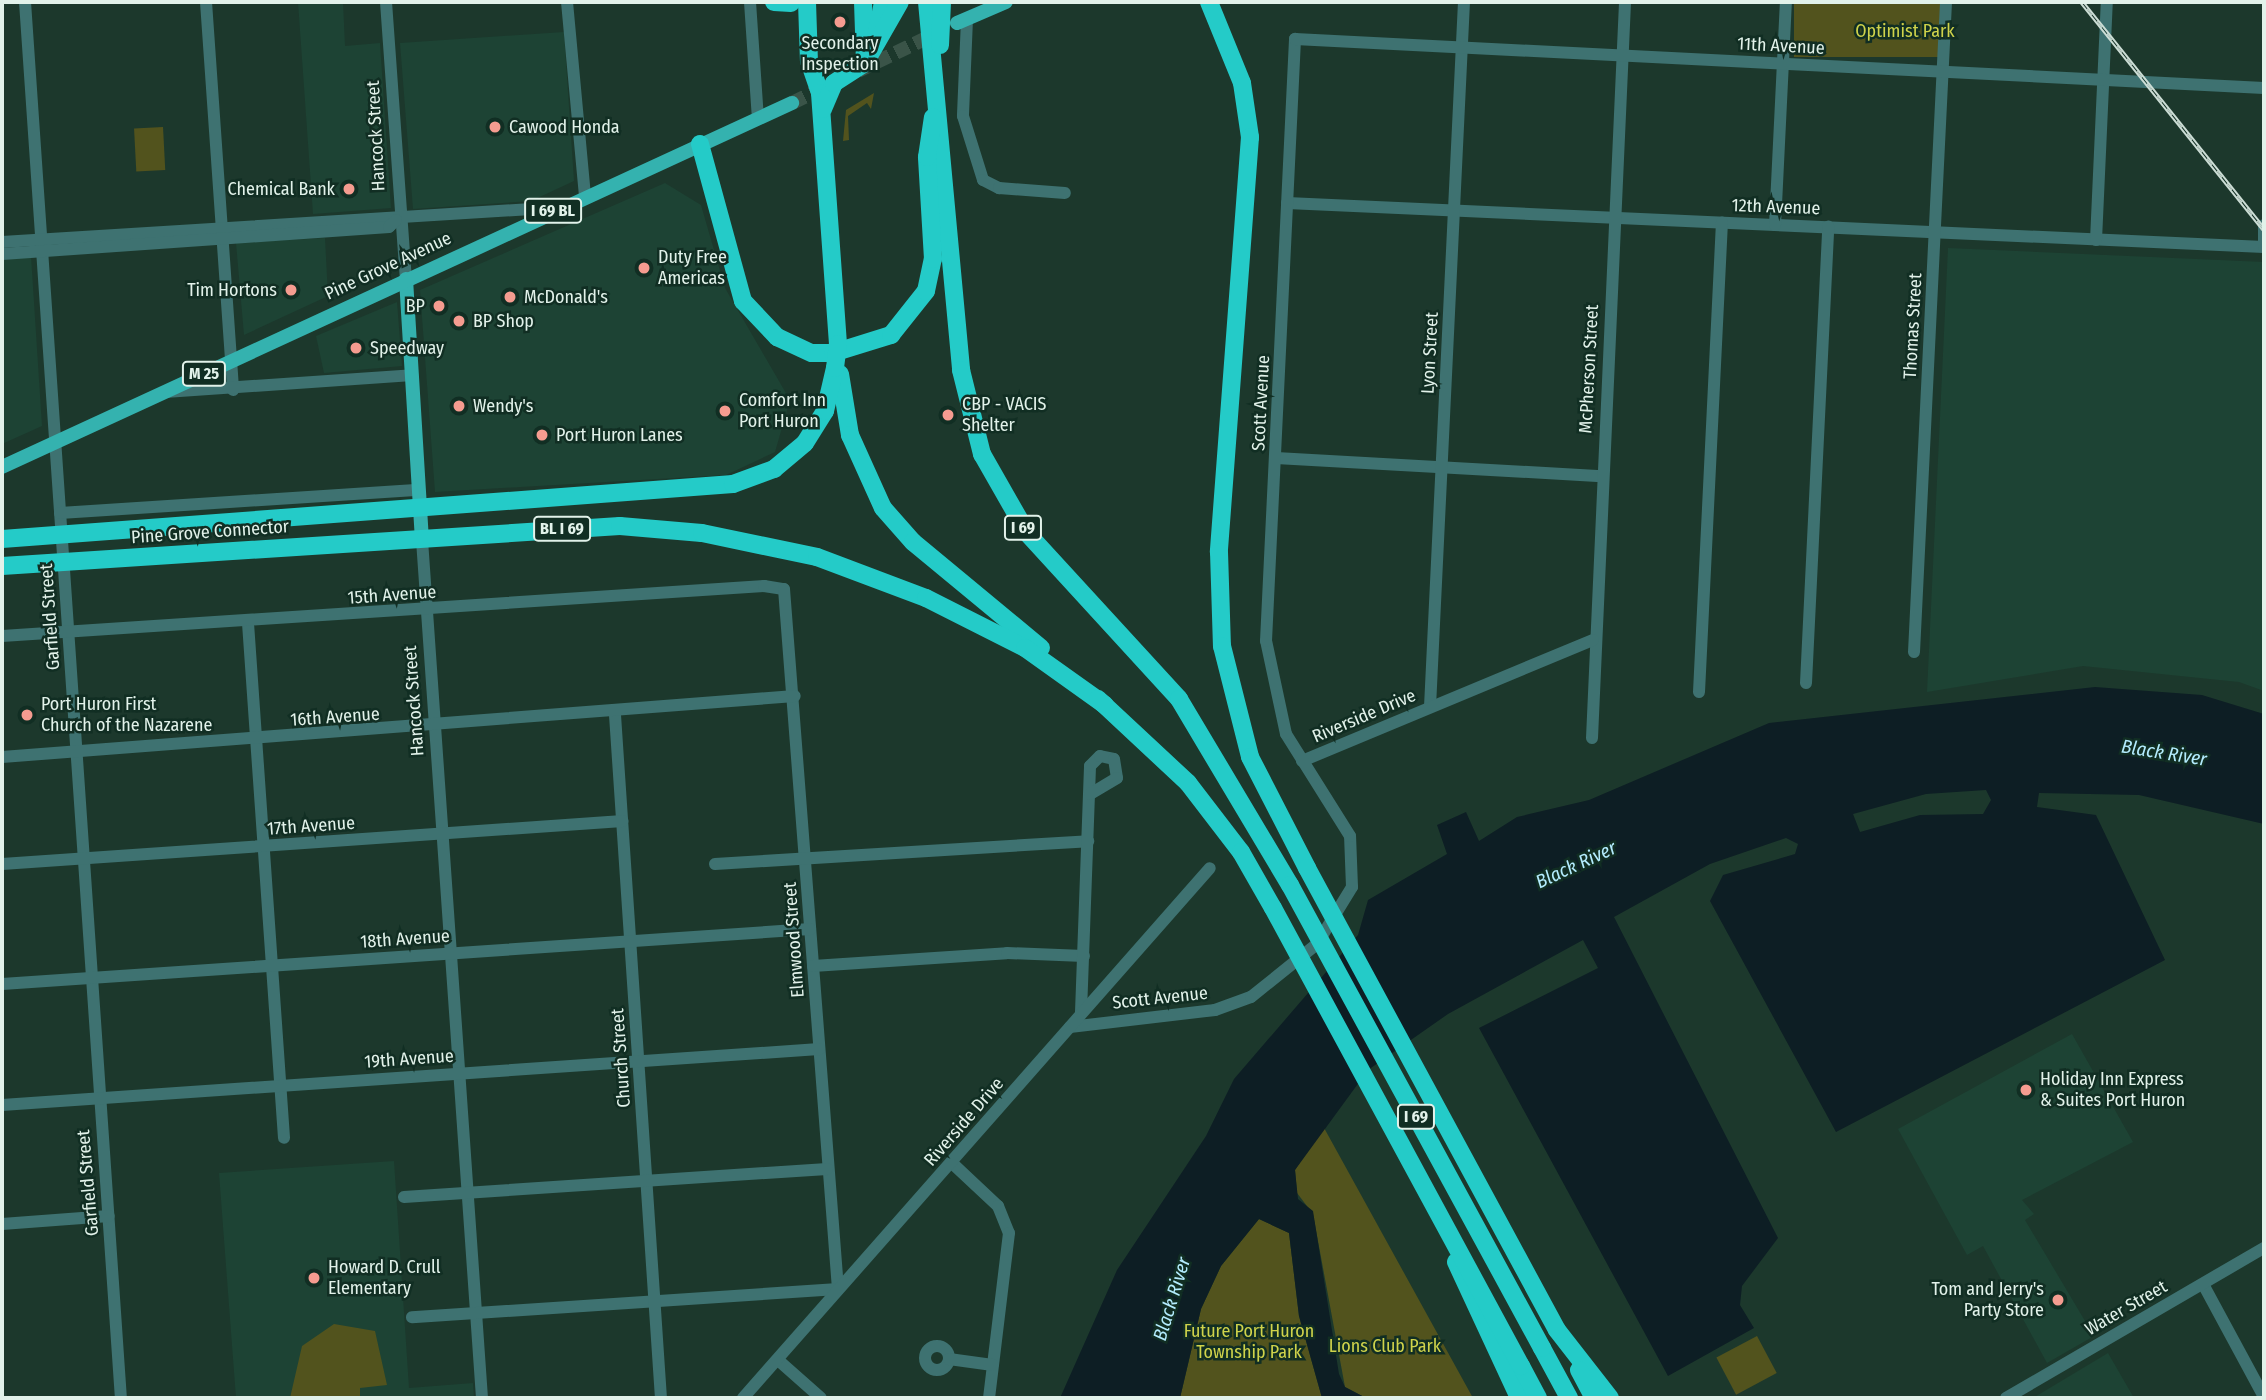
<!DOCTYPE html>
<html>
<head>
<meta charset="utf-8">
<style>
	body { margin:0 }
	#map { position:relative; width:2266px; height:1400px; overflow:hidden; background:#1c382c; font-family:"Fira Sans Condensed",sans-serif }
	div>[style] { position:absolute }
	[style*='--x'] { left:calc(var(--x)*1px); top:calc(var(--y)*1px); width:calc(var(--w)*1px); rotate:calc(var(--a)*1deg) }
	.built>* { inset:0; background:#1d4334 }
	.green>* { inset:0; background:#52531d; transform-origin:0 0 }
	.water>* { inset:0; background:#0d1e24 }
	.major-tunnel>* { height:14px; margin-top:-7px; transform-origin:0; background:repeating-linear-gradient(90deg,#3a5448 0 14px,transparent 0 21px) }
	.minor>* { height:12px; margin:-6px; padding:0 6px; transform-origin:6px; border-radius:6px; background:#3e7271 }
	.minor>.ring { margin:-6px; padding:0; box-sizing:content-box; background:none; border:12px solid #3e7271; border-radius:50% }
	.major>* { height:14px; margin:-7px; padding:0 7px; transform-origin:7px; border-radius:7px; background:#34b2af }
	.highway>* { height:18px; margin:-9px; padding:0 9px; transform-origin:9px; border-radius:9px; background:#24cbc8 }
	.rail>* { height:5px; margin-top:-2.5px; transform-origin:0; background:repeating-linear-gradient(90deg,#112e23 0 8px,#ccddd5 0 16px); box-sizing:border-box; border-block:2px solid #ccddd5 }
	.highway-bridge>* { height:18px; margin:-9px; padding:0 9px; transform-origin:9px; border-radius:9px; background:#24cbc8 }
	.dots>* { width:19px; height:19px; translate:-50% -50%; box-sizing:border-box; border:4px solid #112e23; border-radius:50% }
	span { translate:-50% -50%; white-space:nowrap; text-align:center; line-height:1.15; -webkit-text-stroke:5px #112e23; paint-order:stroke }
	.shield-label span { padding:2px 5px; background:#112e23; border:2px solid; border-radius:5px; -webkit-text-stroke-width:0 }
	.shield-label { font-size:16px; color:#e2f2ea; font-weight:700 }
	.park-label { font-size:18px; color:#cfd34b }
	.poi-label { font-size:18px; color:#e2f2ea }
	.left { translate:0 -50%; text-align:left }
	.right { translate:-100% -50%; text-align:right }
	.street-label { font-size:18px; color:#e2f2ea }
	.water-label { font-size:19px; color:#b4ecfe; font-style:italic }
	.frame { position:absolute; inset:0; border:4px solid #e2f2ea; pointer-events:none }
</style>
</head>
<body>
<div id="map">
	<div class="built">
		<div style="clip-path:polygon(298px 2px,343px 2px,345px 46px,380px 43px,391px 208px,313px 214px)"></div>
		<div style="clip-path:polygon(564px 32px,574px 181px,531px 201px,413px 209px,400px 43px)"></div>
		<div style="clip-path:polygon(665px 183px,701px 205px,725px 288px,790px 400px,775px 452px,726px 475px,435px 492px,420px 290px)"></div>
		<div style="clip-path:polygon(325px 238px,328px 296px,244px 335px,236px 243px)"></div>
		<div style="clip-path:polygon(1948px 248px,2264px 262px,2264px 691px,2239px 682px,2083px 666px,1927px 692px)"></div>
		<div style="clip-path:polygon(31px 256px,42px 426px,2px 444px,2px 259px)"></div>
		<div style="clip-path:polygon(397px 302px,402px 366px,324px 373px,316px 336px)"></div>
		<div style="clip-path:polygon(2072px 1034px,2133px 1142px,2022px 1200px,2034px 1214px,2025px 1220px,2094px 1336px,2047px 1363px,1983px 1246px,1967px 1255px,1898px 1129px)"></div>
		<div style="clip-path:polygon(394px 1161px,409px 1388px,473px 1383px,474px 1398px,236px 1398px,219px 1173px)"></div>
		<div style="clip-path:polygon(2108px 1353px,2134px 1398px,2033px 1398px)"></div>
	</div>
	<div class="green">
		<div style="left:1794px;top:2px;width:147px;height:55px"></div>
		<div style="clip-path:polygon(874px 93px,871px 109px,867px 103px,848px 116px,849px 140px,843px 141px,846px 110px)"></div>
		<div style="left:163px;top:127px;width:43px;height:29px;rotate:87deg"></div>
		<div style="clip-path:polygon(1323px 1126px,1473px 1398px,1366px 1398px,1345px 1387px,1313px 1214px,1297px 1193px,1295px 1170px)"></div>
		<div style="clip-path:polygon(1259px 1219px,1289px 1233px,1299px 1316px,1322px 1398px,1180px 1398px,1201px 1309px,1221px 1266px)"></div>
		<div style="clip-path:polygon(334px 1324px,375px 1331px,387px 1385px,360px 1388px,360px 1398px,290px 1398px,302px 1346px)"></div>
		<div style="left:1757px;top:1336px;width:42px;height:46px;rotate:62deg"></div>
	</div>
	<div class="water">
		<div style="clip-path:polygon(evenodd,2095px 687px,2202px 695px,2264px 714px,2264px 824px,2139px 795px,2039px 793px,2037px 807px,2096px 815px,2165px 960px,1836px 1132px,1710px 901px,1723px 875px,1795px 854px,1798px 844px,1786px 838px,1710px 864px,1614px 917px,1778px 1238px,1742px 1286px,1740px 1305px,1754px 1328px,1668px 1376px,1479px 1028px,1598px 968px,1583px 940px,1448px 1014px,1368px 1070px,1295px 1170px,1298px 1199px,1313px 1211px,1339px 1374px,1345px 1387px,1366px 1398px,1322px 1398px,1299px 1316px,1289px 1233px,1259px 1219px,1221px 1266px,1201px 1309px,1180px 1398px,1060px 1398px,1117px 1270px,1206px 1136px,1234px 1079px,1358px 935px,1368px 900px,1447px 854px,1437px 825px,1466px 812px,1479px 841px,1517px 817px,1589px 800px,1769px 723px,2095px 687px,1986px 790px,1991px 800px,1983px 814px,1920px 815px,1860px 832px,1853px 814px,1926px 794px,1986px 790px)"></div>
	</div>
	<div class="major-tunnel">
		<div style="--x:858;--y:71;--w:88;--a:-25.7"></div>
		<div style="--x:792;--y:103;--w:39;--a:-26"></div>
	</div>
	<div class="minor">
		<div style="--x:25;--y:2;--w:1399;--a:86.07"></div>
		<div style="--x:206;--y:2;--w:389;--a:86"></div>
		<div style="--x:386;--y:2;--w:278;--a:85.9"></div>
		<div style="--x:567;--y:2;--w:196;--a:84.7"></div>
		<div style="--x:750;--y:2;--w:117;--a:86.1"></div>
		<div style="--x:967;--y:19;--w:97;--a:92.4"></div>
		<div style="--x:963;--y:116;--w:67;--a:72.6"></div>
		<div style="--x:983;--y:180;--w:18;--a:27"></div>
		<div style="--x:999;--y:188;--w:66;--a:4.3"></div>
		<div style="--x:1287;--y:203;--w:978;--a:2.58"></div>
		<div style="--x:1775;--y:225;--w:223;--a:-87.2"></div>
		<div style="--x:2096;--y:240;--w:238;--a:-87.4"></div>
		<div style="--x:2;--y:242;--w:562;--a:-3.57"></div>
		<div style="--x:2264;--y:247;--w:22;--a:-90"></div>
		<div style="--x:2;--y:254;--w:388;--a:-4"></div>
		<div style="--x:389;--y:227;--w:10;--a:-45"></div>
		<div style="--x:165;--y:392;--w:248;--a:-3.9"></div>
		<div style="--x:1276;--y:458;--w:326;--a:3.2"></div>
		<div style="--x:60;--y:513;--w:360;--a:-3.7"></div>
		<div style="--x:422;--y:540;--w:860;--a:86"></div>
		<div style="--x:248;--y:623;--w:516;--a:86"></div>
		<div style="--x:2;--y:636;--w:764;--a:-3.75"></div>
		<div style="--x:764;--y:586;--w:20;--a:9"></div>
		<div style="--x:784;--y:589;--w:702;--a:85.59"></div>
		<div style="--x:838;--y:1289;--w:427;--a:176.2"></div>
		<div style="--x:1914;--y:652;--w:651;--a:-87.18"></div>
		<div style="--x:1806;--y:683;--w:457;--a:-87.2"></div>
		<div style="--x:1699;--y:692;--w:470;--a:-87.2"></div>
		<div style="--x:1430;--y:707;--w:706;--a:-87.24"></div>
		<div style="--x:615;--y:715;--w:685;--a:86.15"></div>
		<div style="--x:1592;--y:738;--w:737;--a:-87.43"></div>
		<div style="--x:2;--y:757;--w:795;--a:-4.4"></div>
		<div style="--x:1302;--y:761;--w:315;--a:-22.6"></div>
		<div style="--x:2;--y:864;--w:622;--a:-3.96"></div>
		<div style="--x:715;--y:864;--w:374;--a:-3.5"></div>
		<div style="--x:813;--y:966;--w:194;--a:-3.8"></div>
		<div style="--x:1007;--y:953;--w:77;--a:2.2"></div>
		<div style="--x:2;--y:984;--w:810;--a:-3.89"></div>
		<div style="--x:1081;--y:1012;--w:246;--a:-87.9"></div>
		<div style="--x:1090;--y:766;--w:14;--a:-45"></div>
		<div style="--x:1100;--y:756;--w:14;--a:12"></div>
		<div style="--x:1114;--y:759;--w:19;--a:81"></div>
		<div style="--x:1117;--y:778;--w:31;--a:149"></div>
		<div style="--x:1070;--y:1027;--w:146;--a:-6.7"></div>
		<div style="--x:1215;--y:1010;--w:38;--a:-20"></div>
		<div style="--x:1251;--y:997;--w:85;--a:-38.8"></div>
		<div style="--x:1317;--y:944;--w:67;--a:-58.4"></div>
		<div style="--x:1352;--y:887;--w:51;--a:-92.2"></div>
		<div style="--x:1350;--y:836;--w:120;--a:-122.1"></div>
		<div style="--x:1286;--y:734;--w:95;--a:-102.1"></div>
		<div style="--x:1266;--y:641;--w:603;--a:-87.24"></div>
		<div style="--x:1295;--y:39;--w:970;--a:2.89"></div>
		<div style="--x:2;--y:1105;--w:819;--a:-3.92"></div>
		<div style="--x:952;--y:1163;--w:63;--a:43.1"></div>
		<div style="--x:998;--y:1206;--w:29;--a:68"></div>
		<div style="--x:1009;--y:1233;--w:166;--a:96.9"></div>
		<div style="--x:404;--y:1197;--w:424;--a:-3.8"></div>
		<div style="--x:2;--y:1224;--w:107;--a:-4.3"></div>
		<div style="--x:2203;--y:1284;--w:128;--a:61.6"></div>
		<div class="ring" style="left:925px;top:1346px;width:12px;height:12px"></div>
		<div style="--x:949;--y:1359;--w:44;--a:7.8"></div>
		<div style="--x:778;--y:1360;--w:57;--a:41.5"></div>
		<div style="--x:743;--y:1398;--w:706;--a:-48.62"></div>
		<div style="--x:2006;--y:1398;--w:298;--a:-30.2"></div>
	</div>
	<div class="major">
		<div style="--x:957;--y:23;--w:53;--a:-23.2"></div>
		<div style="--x:406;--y:279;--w:261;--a:86.5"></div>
		<div style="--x:2;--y:467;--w:870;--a:-24.74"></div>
	</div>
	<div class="highway">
		<div style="--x:774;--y:2;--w:17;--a:3"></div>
		<div style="--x:807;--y:2;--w:59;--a:88.1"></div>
		<div style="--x:809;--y:61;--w:34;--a:71"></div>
		<div style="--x:820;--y:93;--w:252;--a:85.9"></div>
		<div style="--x:863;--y:2;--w:59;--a:88.1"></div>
		<div style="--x:927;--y:2;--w:370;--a:84.7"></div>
		<div style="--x:961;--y:370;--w:87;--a:76"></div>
		<div style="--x:982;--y:454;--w:91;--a:60.3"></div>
		<div style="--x:1027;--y:533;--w:225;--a:47.5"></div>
		<div style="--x:1179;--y:699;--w:217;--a:59.2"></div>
		<div style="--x:1209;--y:2;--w:87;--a:67.8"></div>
		<div style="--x:1242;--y:83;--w:55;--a:81.6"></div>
		<div style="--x:1250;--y:137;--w:416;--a:94.3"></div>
		<div style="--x:1219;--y:552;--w:94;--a:88.2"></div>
		<div style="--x:1222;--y:646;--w:114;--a:75.8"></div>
		<div style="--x:1250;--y:757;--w:125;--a:62.8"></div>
		<div style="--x:876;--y:38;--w:37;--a:-79"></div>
		<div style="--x:940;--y:45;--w:43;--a:-87.3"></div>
		<div style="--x:823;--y:109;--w:28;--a:-67"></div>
		<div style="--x:834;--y:83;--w:37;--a:-33"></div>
		<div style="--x:865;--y:63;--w:70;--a:-60.2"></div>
		<div style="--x:700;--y:144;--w:163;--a:74.7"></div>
		<div style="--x:743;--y:301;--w:50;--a:46.6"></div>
		<div style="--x:777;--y:337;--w:38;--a:25"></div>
		<div style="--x:812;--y:353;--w:21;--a:0"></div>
		<div style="--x:833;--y:353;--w:61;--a:-17.2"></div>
		<div style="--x:891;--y:335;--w:56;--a:-51.5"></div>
		<div style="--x:926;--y:291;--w:33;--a:-78"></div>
		<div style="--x:933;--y:259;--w:102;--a:-93.4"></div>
		<div style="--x:927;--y:157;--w:40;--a:-81.5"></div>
		<div style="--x:840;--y:374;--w:62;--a:80.7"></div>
		<div style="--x:850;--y:435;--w:80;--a:65.7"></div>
		<div style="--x:883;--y:508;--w:45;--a:48.6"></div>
		<div style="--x:913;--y:542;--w:166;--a:39.6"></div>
		<div style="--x:2;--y:539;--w:733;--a:-4.3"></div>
		<div style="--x:733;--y:484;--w:44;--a:-20.1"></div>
		<div style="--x:774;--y:469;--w:40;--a:-40"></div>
		<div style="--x:805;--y:443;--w:38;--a:-58"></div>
		<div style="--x:825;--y:411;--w:44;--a:-76.9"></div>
		<div style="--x:2;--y:566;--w:619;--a:-3.7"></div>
		<div style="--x:620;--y:526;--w:82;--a:4.9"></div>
		<div style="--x:702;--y:533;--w:117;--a:11.8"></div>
		<div style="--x:817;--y:557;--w:116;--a:20.6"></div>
		<div style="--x:926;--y:598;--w:111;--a:26.8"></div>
		<div style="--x:1025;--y:648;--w:98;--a:35.5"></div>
		<div style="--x:1098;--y:699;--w:123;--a:43"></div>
		<div style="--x:1188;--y:783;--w:87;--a:52.5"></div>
		<div style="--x:1241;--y:852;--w:64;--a:60.3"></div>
		<div style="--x:1456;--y:1262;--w:150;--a:65.1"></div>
		<div style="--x:1557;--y:1330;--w:86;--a:52.1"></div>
		<div style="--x:1542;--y:1348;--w:57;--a:61.6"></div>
		<div style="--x:1521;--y:1366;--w:36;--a:62"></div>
		<div style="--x:1579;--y:1370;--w:32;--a:62"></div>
	</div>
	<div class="rail">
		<div style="--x:2082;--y:2;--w:291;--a:51.3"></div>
	</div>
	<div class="highway-bridge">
		<div style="--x:835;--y:368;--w:24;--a:-83"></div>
		<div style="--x:1307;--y:868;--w:525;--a:61.58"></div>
		<div style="--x:1290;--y:885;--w:527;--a:61.44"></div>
		<div style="--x:1273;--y:908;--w:521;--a:61.57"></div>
	</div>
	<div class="dots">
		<div style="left:840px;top:22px;background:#f59c90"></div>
		<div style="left:495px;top:127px;background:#f59c90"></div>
		<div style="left:349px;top:189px;background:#f59c90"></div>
		<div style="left:644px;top:268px;background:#f59c90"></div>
		<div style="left:291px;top:290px;background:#f59c90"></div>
		<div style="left:510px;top:297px;background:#f59c90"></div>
		<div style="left:439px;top:306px;background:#f59c90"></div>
		<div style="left:459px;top:321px;background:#f59c90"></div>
		<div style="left:356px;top:348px;background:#f59c90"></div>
		<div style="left:459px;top:406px;background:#f59c90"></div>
		<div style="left:725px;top:411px;background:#f59c90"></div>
		<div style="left:948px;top:415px;background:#f59c90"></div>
		<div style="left:542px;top:435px;background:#f59c90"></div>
		<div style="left:27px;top:715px;background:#f59c90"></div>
		<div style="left:2026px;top:1090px;background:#f59c90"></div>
		<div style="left:314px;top:1278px;background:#f59c90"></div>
		<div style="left:2058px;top:1300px;background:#f59c90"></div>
	</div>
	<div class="shield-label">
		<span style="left:553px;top:211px">I 69 BL</span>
		<span style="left:204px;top:374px">M 25</span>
		<span style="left:1023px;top:528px">I 69</span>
		<span style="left:562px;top:529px">BL I 69</span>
		<span style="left:1416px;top:1117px">I 69</span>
	</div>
	<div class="park-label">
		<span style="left:1905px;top:31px">Optimist Park</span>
		<span style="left:1249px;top:1342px">Future Port Huron<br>Township Park</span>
		<span style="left:1385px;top:1346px">Lions Club Park</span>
	</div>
	<div class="poi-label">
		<span style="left:840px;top:54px">Secondary<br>Inspection</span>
		<span class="left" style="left:509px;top:127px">Cawood Honda</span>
		<span class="right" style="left:335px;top:189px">Chemical Bank</span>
		<span class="left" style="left:658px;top:268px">Duty Free<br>Americas</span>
		<span class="right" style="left:277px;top:290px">Tim Hortons</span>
		<span class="left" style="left:524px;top:297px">McDonald's</span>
		<span class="right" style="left:425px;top:306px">BP</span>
		<span class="left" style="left:473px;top:321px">BP Shop</span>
		<span class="left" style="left:370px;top:348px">Speedway</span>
		<span class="left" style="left:739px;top:411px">Comfort Inn<br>Port Huron</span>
		<span class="left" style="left:962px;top:415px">CBP - VACIS<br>Shelter</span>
		<span class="left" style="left:473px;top:406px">Wendy's</span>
		<span class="left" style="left:556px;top:435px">Port Huron Lanes</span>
		<span class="left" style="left:41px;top:715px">Port Huron First<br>Church of the Nazarene</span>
		<span class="left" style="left:2040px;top:1090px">Holiday Inn Express<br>&amp; Suites Port Huron</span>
		<span class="left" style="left:328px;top:1278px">Howard D. Crull<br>Elementary</span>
		<span class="right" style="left:2044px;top:1300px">Tom and Jerry's<br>Party Store</span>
	</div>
	<div class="street-label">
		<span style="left:1781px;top:46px;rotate:3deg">11th Avenue</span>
		<span style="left:376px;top:136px;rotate:-93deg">Hancock Street</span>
		<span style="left:1776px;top:207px;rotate:2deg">12th Avenue</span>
		<span style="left:388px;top:266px;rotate:-25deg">Pine Grove Avenue</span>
		<span style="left:1913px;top:326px;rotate:-87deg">Thomas Street</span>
		<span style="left:1430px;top:353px;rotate:-87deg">Lyon Street</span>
		<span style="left:1589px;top:369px;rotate:-87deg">McPherson Street</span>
		<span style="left:1261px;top:403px;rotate:-87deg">Scott Avenue</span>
		<span style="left:210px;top:532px;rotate:-4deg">Pine Grove Connector</span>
		<span style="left:392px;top:595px;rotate:-4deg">15th Avenue</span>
		<span style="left:50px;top:617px;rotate:-94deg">Garfield Street</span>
		<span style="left:414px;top:701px;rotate:-94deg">Hancock Street</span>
		<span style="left:1364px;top:716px;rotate:-23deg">Riverside Drive</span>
		<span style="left:335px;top:717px;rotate:-4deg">16th Avenue</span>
		<span style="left:311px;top:826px;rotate:-4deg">17th Avenue</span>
		<span style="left:405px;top:939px;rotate:-4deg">18th Avenue</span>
		<span style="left:794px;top:940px;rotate:-94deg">Elmwood Street</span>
		<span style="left:1160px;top:998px;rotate:-6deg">Scott Avenue</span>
		<span style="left:621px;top:1058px;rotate:-94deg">Church Street</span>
		<span style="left:409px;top:1059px;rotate:-4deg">19th Avenue</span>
		<span style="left:964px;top:1122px;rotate:-49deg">Riverside Drive</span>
		<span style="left:88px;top:1183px;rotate:-95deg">Garfield Street</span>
		<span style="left:2126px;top:1308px;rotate:-30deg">Water Street</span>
	</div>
	<div class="water-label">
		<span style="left:2164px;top:753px;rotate:9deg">Black River</span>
		<span style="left:1576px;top:865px;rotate:-25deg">Black River</span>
		<span style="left:1172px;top:1299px;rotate:-73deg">Black River</span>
	</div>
	<div class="frame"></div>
</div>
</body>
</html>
